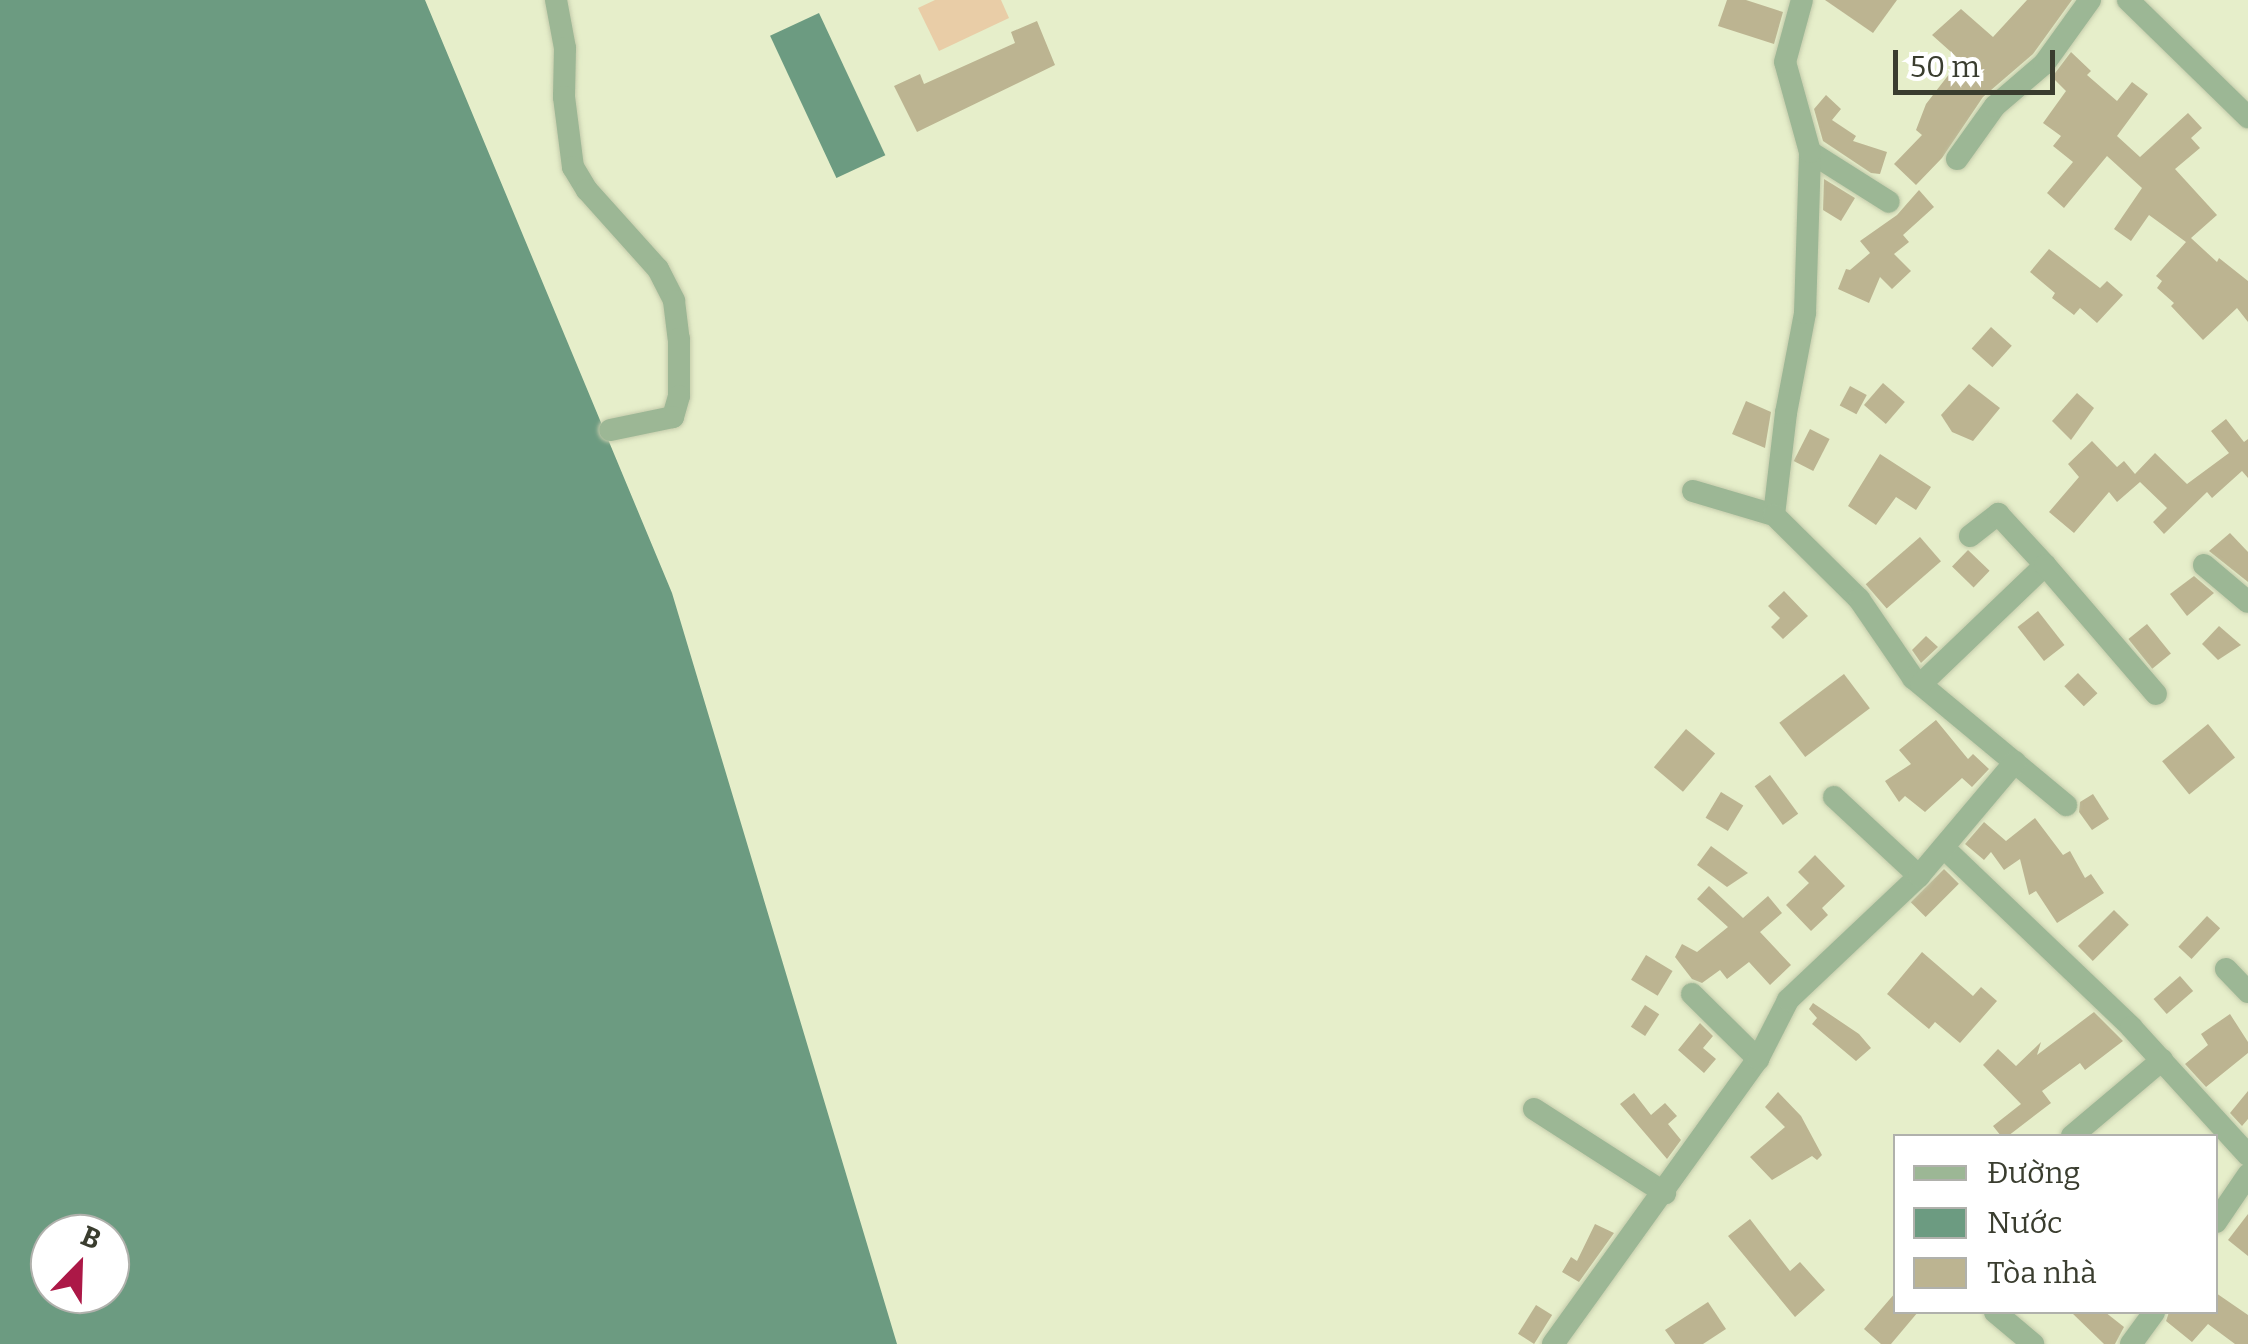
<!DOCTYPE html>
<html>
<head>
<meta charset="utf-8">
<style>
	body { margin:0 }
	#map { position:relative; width:2248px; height:1344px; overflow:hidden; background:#e6eeca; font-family:Bitter,serif }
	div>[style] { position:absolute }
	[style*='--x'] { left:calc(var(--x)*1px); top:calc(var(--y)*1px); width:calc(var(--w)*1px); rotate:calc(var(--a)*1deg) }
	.green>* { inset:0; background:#e9cda7 }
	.water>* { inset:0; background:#6c9b81; transform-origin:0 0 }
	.building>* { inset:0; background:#bcb491; transform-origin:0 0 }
	.roads { filter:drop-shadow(0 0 2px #c4cbab) drop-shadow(0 0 2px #c4cbab) }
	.minor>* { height:22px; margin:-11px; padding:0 11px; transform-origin:11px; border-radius:11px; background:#9cb795 }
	span { translate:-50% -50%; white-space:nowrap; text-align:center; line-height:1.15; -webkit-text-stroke:8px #fff; paint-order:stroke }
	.legend { position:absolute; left:1893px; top:1134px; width:325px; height:180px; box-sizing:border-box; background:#fff; border:2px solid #b0b1ac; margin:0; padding:12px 18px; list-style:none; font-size:30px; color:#3a3d2f }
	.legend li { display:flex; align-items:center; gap:20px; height:50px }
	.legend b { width:50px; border:2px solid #b0b1ac }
	.north { position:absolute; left:30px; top:1214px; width:100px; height:100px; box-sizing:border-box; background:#fff; border:2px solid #b0b1ac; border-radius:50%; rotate:23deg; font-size:28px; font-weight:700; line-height:40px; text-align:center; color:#3a3d2f }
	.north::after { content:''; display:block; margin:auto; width:35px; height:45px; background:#ac1847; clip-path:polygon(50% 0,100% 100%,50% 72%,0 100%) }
	.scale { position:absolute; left:1893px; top:50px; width:162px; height:45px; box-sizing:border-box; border:5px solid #3a3d2f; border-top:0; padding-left:12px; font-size:30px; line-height:35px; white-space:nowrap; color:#3a3d2f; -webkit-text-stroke:8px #fff; paint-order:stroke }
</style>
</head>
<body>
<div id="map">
	<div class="green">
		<div style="clip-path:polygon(935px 0,1001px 0,1009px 18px,939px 51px,918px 8px)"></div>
	</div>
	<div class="water">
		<div style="clip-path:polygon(evenodd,0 0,425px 0,672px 593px,897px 1344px,0 1344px,0 0,50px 1234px,110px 1234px,110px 1294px,50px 1294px,50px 1234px)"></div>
		<div style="left:819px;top:13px;width:157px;height:54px;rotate:65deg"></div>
	</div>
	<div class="building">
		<div style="clip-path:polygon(1727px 0,1746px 0,1783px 12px,1774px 44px,1718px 26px)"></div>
		<div style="clip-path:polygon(1825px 0,1897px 0,1873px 33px)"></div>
		<div style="clip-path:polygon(2027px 0,2072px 0,2033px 54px,1983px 97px,1942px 158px,1916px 185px,1894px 164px,1922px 135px,1916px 130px,1926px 104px,1960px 60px,1932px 35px,1961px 9px,1993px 37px)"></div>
		<div style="clip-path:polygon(1037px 21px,1055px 65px,917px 132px,894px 86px,920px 74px,924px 84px,1015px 43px,1011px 32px)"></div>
		<div style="clip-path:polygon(2071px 52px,2091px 71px,2087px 75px,2117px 101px,2132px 82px,2148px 94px,2117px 136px,2140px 157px,2188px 113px,2202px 128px,2191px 138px,2200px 148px,2175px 169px,2217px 215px,2191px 238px,2217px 262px,2219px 258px,2248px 281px,2248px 322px,2237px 308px,2203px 340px,2171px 306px,2174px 303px,2157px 288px,2162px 281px,2156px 276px,2186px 242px,2149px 215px,2131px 241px,2114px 229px,2142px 188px,2107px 156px,2064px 208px,2047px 193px,2073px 162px,2053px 146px,2061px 136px,2043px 123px,2066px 91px,2052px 77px)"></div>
		<div style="clip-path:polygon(1826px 95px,1841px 109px,1832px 120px,1856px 136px,1853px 141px,1887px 152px,1880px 174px,1871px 173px,1823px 141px,1814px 109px)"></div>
		<div style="clip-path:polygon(1824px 179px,1855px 198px,1841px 221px,1823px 210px)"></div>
		<div style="clip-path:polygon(1919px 190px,1934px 207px,1903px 235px,1909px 242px,1894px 254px,1911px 271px,1892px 289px,1880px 277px,1869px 303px,1838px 289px,1846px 269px,1850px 270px,1870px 253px,1860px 241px,1897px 215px)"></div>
		<div style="clip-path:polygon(2049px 249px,2100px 288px,2107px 281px,2123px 295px,2097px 323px,2080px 308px,2074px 315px,2052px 298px,2055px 293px,2030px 272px)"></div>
		<div style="left:1991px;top:327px;width:28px;height:29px;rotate:42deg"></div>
		<div style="left:1883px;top:383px;width:29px;height:29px;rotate:41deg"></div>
		<div style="clip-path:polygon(1969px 384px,2000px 408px,1973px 441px,1952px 432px,1941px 415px)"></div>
		<div style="left:1850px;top:386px;width:19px;height:22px;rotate:28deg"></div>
		<div style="clip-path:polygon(2077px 393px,2094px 408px,2071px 440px,2052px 421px)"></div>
		<div style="clip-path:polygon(1746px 401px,1771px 412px,1765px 448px,1732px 434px)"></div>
		<div style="clip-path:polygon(2226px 419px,2244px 442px,2248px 439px,2248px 478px,2242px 471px,2212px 498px,2207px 492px,2164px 534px,2153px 522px,2167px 508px,2140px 482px,2117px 502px,2109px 492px,2074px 533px,2049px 512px,2079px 477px,2068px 464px,2092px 441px,2117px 467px,2124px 461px,2135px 474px,2155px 453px,2187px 484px,2229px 453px,2211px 431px)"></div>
		<div style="left:1810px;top:429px;width:22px;height:36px;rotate:27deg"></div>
		<div style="clip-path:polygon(1880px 454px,1931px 487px,1916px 510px,1896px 497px,1876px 525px,1848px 506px)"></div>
		<div style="clip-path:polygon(2230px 533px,2248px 552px,2248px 582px,2209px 551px)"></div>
		<div style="left:1920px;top:537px;width:32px;height:72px;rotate:49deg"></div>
		<div style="left:1968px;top:550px;width:30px;height:23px;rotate:44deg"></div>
		<div style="clip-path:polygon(2194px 576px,2214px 593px,2187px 616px,2170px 594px)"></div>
		<div style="clip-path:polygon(1784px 591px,1808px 616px,1783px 639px,1771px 627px,1780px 618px,1768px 606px)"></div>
		<div style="left:2038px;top:611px;width:43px;height:26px;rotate:52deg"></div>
		<div style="left:2147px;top:624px;width:38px;height:24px;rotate:51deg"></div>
		<div style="clip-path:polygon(2219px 626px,2241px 645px,2218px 660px,2202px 644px)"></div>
		<div style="clip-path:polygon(1926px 636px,1938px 647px,1921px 663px,1912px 650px)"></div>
		<div style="left:2078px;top:673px;width:28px;height:19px;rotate:46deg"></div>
		<div style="left:1844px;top:674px;width:43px;height:81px;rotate:53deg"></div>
		<div style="clip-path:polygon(1936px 720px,1968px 759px,1973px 754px,1989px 769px,1972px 787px,1962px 778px,1925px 812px,1905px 796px,1899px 802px,1885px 781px,1911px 764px,1899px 750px)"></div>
		<div style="left:2208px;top:724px;width:43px;height:59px;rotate:51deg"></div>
		<div style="left:1686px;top:729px;width:38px;height:50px;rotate:40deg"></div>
		<div style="left:1770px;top:775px;width:48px;height:19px;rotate:54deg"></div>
		<div style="left:1721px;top:792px;width:26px;height:30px;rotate:31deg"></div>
		<div style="clip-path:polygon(2093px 794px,2109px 819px,2092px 830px,2079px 812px,2080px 802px)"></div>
		<div style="clip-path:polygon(2035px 818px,2063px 855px,2070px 851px,2085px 878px,2091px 874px,2104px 893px,2057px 923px,2036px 891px,2029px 895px,2020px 859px,2004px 870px,1991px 852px,1984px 860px,1965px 844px,1984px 822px,2006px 841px)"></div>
		<div style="clip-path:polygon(1711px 846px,1748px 873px,1727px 887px,1697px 865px)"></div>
		<div style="clip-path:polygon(1815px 855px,1845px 886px,1822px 908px,1828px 915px,1811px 931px,1786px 905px,1809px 883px,1798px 872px)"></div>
		<div style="left:1944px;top:869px;width:21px;height:47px;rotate:45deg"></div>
		<div style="clip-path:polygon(1709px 886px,1743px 918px,1768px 896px,1782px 913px,1760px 932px,1791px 965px,1770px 985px,1749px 962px,1727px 979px,1720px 970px,1702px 983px,1692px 979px,1675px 957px,1682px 944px,1697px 952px,1728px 927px,1697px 899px)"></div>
		<div style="left:2114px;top:910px;width:21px;height:51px;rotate:45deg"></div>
		<div style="left:2207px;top:916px;width:18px;height:42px;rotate:43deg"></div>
		<div style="clip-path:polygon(1922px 952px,1973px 996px,1981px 987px,1997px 1001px,1960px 1043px,1935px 1022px,1929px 1029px,1887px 994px)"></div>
		<div style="left:1646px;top:955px;width:31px;height:29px;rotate:31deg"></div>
		<div style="left:2180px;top:976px;width:20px;height:35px;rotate:49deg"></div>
		<div style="clip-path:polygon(1813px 1003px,1859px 1034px,1871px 1048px,1856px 1061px,1812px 1024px,1817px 1018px,1809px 1009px)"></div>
		<div style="left:1645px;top:1005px;width:17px;height:26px;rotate:33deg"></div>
		<div style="clip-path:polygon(2094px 1012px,2123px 1041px,2085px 1070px,2080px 1063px,2042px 1091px,2051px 1103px,2008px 1136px,2001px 1136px,1993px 1126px,2021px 1104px,1983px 1065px,1998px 1049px,2016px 1066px,2041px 1042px,2037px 1055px)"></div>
		<div style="clip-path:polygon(2230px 1014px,2248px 1042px,2248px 1053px,2206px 1087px,2185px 1064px,2208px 1045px,2201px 1034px)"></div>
		<div style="clip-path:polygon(1700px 1023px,1713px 1036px,1703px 1048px,1716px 1059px,1704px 1073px,1678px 1050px)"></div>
		<div style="clip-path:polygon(2248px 1091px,2248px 1119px,2242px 1126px,2230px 1113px)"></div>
		<div style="clip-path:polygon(1778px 1092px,1801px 1116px,1822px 1155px,1817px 1160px,1812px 1156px,1772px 1180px,1750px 1157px,1785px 1127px,1765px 1107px)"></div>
		<div style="clip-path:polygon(1634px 1093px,1651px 1115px,1665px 1103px,1677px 1116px,1668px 1124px,1681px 1140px,1667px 1159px,1620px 1104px)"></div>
		<div style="clip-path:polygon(2248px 1214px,2248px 1256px,2228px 1240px)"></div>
		<div style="clip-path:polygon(1750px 1219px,1790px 1271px,1800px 1262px,1825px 1290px,1795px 1317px,1728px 1236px)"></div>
		<div style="clip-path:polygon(1595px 1224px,1614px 1233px,1579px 1282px,1562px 1272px,1571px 1257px,1577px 1261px)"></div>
		<div style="clip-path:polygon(1896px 1292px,1896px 1312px,1918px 1312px,1891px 1344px,1881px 1344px,1864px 1329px)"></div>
		<div style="clip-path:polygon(2216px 1293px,2248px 1315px,2248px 1344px,2235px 1344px,2208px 1324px,2192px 1342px,2166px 1321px,2169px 1312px,2216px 1312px)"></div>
		<div style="clip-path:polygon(1708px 1302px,1726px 1329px,1703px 1344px,1675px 1344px,1665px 1330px)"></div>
		<div style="left:1536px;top:1305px;width:19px;height:34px;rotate:32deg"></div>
		<div style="clip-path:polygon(2071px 1312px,2105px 1312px,2124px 1327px,2115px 1344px,2104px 1344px)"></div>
	</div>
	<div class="roads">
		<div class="minor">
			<div style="--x:556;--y:0;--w:49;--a:79.4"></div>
			<div style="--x:565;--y:48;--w:49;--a:91.2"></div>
			<div style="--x:564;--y:97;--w:71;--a:82.7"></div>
			<div style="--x:573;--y:167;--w:27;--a:59"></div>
			<div style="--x:587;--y:190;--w:106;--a:48.1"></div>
			<div style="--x:658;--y:269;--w:36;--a:63"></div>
			<div style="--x:674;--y:301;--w:38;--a:83"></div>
			<div style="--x:679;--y:339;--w:57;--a:90"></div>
			<div style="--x:679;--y:396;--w:22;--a:106"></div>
			<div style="--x:673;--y:417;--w:64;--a:168.3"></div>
			<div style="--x:2128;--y:0;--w:168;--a:44.3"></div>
			<div style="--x:1810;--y:152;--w:93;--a:32.3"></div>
			<div style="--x:1957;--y:159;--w:65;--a:-54.4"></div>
			<div style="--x:1995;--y:106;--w:65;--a:-40.6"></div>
			<div style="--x:2044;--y:64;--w:79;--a:-54.3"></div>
			<div style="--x:1693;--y:491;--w:84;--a:16.5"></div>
			<div style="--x:1774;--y:515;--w:103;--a:-83.3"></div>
			<div style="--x:1786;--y:413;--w:102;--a:-79.2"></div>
			<div style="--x:1805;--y:313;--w:161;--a:-88.2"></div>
			<div style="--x:1810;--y:152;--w:93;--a:-105.5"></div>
			<div style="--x:1785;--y:62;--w:64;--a:-74.7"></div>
			<div style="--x:1774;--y:515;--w:120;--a:44.7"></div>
			<div style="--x:1859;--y:599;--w:96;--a:55.6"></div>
			<div style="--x:1913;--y:678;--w:199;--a:39.7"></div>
			<div style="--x:1970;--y:536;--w:36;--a:-38"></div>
			<div style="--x:1998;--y:514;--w:69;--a:47.3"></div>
			<div style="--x:2204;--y:565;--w:57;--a:40.1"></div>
			<div style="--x:1921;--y:684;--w:172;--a:-43.8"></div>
			<div style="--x:2045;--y:565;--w:170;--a:49.3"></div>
			<div style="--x:1834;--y:797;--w:116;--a:42.9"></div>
			<div style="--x:1944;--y:848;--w:259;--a:43.7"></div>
			<div style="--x:2131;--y:1027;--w:173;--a:47.6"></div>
			<div style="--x:2226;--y:969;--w:32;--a:46"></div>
			<div style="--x:1692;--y:994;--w:93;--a:44.6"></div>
			<div style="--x:1534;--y:1109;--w:156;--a:32.7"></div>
			<div style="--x:2072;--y:1136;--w:118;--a:-40.2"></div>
			<div style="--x:2216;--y:1222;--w:57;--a:-55.8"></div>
			<div style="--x:1995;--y:1312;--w:50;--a:40.1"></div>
			<div style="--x:1553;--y:1344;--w:351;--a:-54.3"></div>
			<div style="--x:1758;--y:1059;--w:66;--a:-63"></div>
			<div style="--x:1788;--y:1000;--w:180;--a:-43.4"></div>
			<div style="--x:1919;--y:876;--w:149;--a:-49.9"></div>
			<div style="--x:2131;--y:1344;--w:39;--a:-54"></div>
		</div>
	</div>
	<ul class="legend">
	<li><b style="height:12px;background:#9cb795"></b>Đường</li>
	<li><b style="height:28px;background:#6c9b81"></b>Nước</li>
	<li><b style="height:28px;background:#bcb491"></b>Tòa nhà</li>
	</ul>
	<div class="north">B</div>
	<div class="scale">50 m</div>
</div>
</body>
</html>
